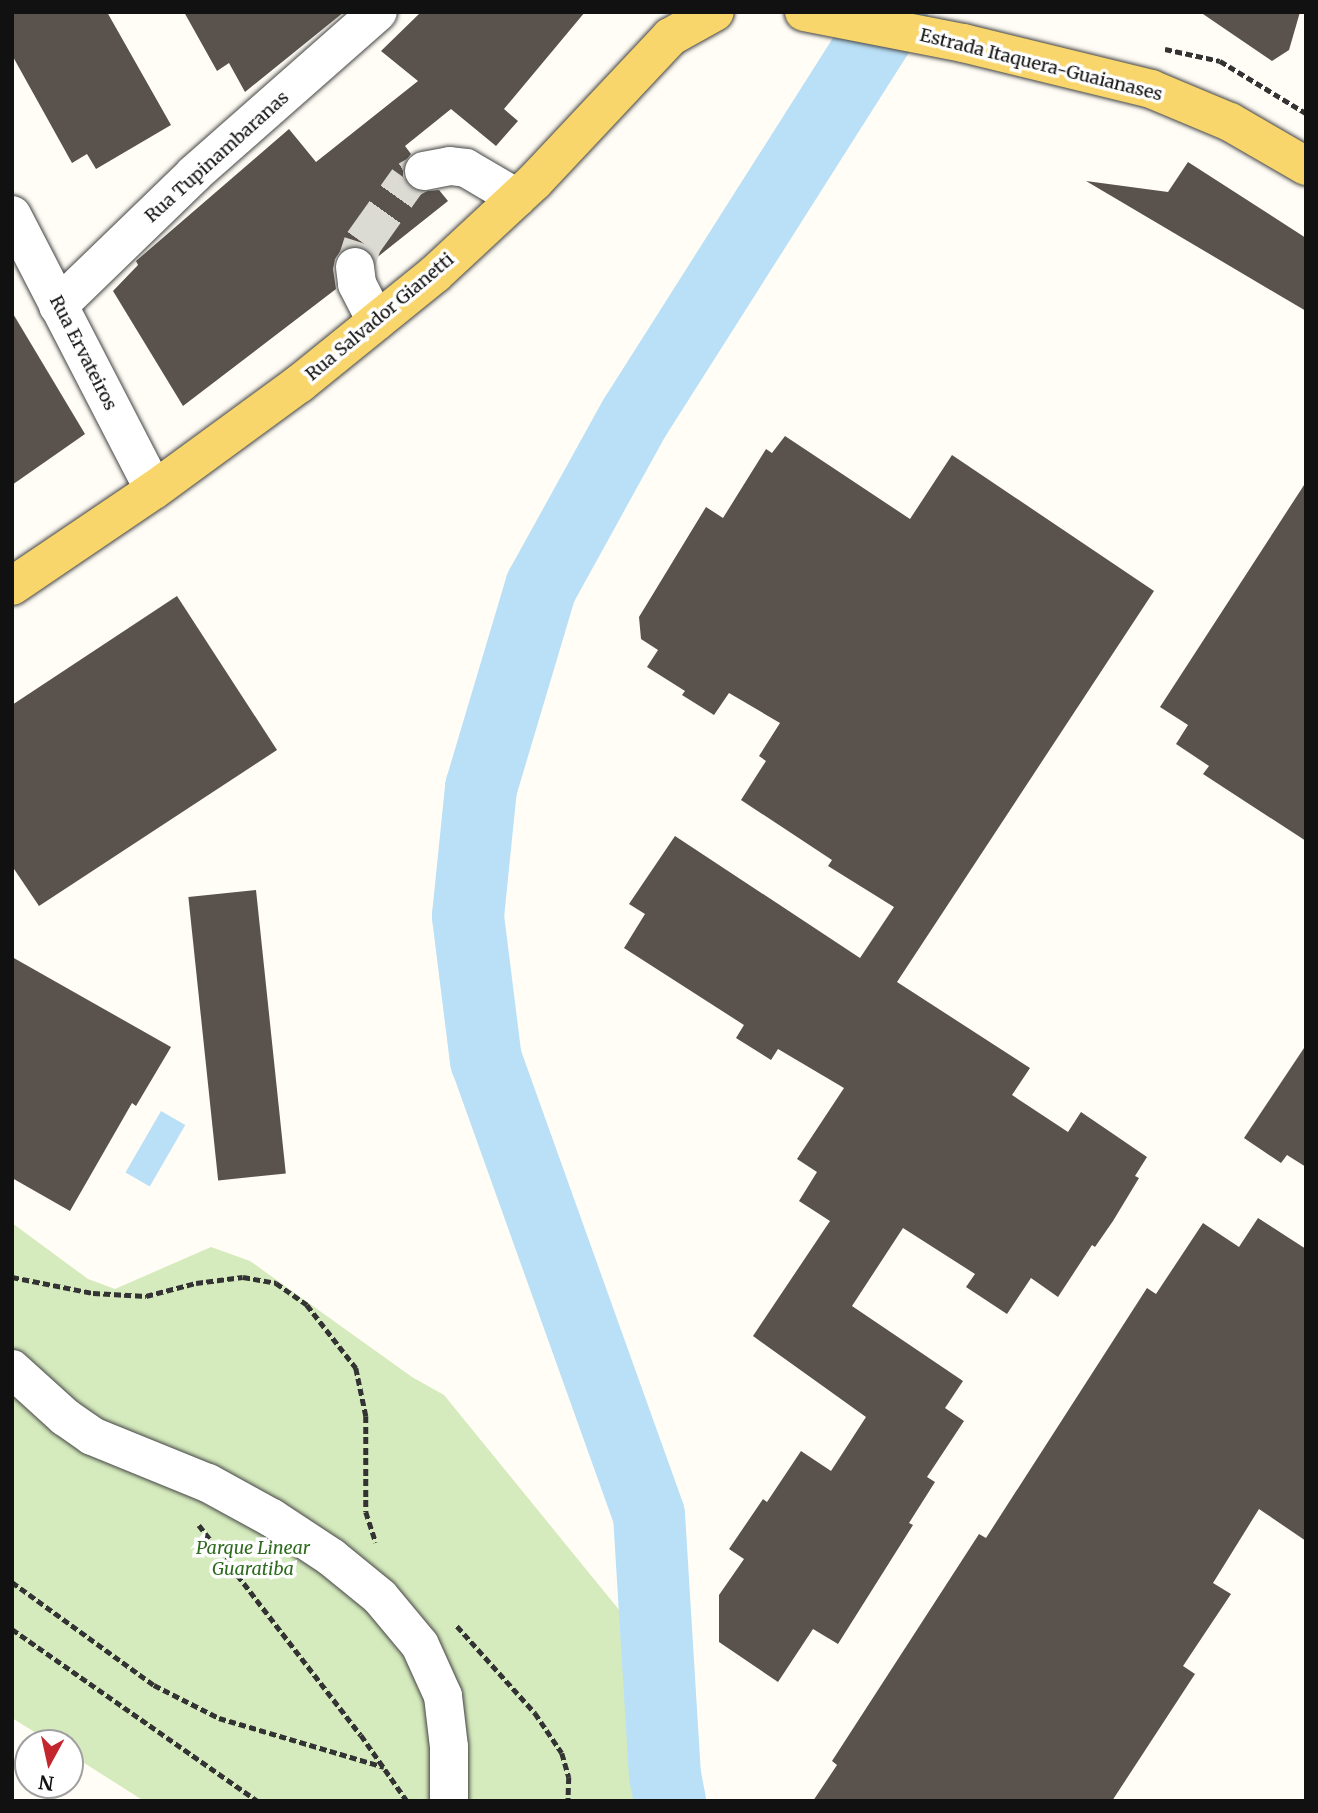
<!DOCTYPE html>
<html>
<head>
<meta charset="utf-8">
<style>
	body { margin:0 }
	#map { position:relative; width:1318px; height:1813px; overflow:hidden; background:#fffdf5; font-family:Merriweather,serif }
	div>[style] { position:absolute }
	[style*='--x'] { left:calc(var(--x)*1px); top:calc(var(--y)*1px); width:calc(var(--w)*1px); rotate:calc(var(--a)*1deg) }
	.green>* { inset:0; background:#d5ebbd }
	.water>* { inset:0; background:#b9e0f7; transform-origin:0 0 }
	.river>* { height:72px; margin:-36px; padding:0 36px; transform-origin:36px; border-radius:36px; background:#b9e0f7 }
	.building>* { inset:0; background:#5a524d; transform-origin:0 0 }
	.minor-tunnel>* { height:38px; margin-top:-19px; transform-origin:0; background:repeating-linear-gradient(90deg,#dbdad3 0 38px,transparent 0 57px) }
	.path>* { height:4.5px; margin-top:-2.25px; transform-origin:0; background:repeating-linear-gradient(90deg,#333 0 7px,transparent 0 10.5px) }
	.roads { filter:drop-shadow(0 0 2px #444) drop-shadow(0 0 2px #444) }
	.minor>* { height:38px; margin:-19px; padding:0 19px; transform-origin:19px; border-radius:19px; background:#fff }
	.major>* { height:38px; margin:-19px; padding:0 19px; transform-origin:19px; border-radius:19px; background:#f9d66b }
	span { translate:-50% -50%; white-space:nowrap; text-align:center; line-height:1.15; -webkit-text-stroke:7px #fff; paint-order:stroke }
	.street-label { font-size:18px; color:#111 }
	.park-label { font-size:18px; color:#2f6b1f; font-style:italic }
	.frame { position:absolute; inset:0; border:14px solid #111; pointer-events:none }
	.north { position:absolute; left:14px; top:1729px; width:70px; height:70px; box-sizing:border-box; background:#fff; border:2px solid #a0a0a0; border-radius:50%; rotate:188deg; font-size:19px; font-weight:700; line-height:28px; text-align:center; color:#111 }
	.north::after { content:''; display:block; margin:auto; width:24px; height:32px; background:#c4262e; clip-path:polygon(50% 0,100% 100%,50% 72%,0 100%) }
</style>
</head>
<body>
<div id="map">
	<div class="green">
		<div style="clip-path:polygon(12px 1223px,88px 1279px,115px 1289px,211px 1247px,250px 1261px,412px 1377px,444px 1395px,620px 1611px,650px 1801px,144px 1801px,70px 1754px,70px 1743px,52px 1743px,12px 1718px)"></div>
	</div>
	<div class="water">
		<div style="left:161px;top:1111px;width:28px;height:71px;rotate:30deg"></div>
	</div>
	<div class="river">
		<div style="--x:670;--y:1801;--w:25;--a:-101"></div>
		<div style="--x:665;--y:1776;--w:261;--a:-93.5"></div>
		<div style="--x:649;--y:1515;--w:482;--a:-109.7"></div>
		<div style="--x:486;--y:1061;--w:146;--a:-97.1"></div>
		<div style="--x:468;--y:916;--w:129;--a:-84.2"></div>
		<div style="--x:481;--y:788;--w:210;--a:-73.4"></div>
		<div style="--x:541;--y:587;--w:194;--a:-61.1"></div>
		<div style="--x:635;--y:417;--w:480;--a:-57.6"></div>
	</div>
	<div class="building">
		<div style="clip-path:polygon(12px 12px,107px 12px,171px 125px,96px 169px,87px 154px,72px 163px,12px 55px)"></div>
		<div style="clip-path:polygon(184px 12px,344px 12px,245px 92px,229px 63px,217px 71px)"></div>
		<div style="clip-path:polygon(421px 12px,585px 12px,504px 109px,518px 121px,496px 146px,451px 109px,405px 146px,411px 154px,403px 164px,403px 176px,407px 185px,418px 192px,439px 190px,448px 201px,375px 259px,363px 247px,352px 245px,341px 250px,335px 259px,333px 269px,336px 289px,183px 406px,113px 291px,138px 265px,136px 261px,289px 129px,316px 162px,418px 81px,381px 51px)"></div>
		<div style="clip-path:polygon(1200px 12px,1300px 12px,1289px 50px,1272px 61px)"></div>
		<div style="clip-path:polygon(1188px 162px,1306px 238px,1306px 311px,1086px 181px,1168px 192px)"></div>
		<div style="clip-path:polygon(12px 312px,85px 434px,12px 485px)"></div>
		<div style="clip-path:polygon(785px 436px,910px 519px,952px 455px,1154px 591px,897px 982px,1030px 1068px,1012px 1095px,1068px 1132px,1081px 1112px,1147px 1157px,1135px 1176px,1139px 1178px,1113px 1221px,1095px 1247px,1092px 1245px,1058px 1297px,1031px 1278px,1007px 1314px,966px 1287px,975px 1274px,903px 1228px,852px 1306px,963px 1381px,945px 1408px,964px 1421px,927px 1477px,935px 1482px,909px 1523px,913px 1525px,838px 1644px,813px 1629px,778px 1682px,719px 1642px,719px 1595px,744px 1559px,729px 1549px,763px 1499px,767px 1502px,801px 1451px,831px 1471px,866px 1417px,753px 1336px,830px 1221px,799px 1201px,817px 1172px,797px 1159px,844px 1088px,778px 1049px,771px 1060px,736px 1038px,744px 1025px,624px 948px,645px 914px,629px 904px,675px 836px,860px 958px,894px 907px,828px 866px,832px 860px,741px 800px,766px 761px,759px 756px,780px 723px,729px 693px,714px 715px,682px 695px,685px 691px,647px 667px,658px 650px,641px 639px,639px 617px,706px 507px,723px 518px,766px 449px,772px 453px)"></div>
		<div style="clip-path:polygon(1306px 482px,1306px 841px,1203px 774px,1209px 766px,1176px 744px,1188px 725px,1160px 707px)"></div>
		<div style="clip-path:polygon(177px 596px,277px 750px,39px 906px,12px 866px,12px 705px)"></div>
		<div style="left:256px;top:890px;width:285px;height:68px;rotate:84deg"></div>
		<div style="clip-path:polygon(12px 957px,171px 1047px,136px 1106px,132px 1103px,70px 1211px,12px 1178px)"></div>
		<div style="clip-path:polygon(1306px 1045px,1306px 1167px,1287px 1155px,1281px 1163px,1244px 1138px)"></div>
		<div style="clip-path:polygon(1258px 1218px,1306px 1249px,1306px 1541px,1259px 1509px,1213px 1583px,1231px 1594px,1183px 1666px,1195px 1674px,1112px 1801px,813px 1801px,837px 1765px,832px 1761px,979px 1534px,986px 1538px,1147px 1288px,1156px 1294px,1203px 1223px,1239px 1247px)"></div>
	</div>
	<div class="minor-tunnel">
		<div style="--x:355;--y:267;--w:25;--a:-72"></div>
		<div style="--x:363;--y:243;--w:77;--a:-54.5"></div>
		<div style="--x:408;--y:180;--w:18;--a:-29"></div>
	</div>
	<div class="path">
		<div style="--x:1165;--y:49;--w:56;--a:12.3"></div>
		<div style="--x:1220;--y:61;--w:100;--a:31.2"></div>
		<div style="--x:12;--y:1277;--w:83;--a:11.2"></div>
		<div style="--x:93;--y:1293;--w:53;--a:3.2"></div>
		<div style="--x:146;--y:1296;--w:52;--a:-14.6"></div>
		<div style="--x:196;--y:1283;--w:47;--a:-7.3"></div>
		<div style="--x:243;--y:1277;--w:34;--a:10"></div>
		<div style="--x:276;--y:1283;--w:38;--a:35"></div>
		<div style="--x:307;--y:1305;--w:80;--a:52.1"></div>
		<div style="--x:356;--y:1368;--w:49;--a:78.2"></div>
		<div style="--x:366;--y:1416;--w:96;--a:90"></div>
		<div style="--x:366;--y:1512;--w:32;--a:72"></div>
		<div style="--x:199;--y:1525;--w:265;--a:52.4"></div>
		<div style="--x:361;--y:1735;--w:80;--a:55.1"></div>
		<div style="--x:224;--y:1555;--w:19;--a:-39"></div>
		<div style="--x:12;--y:1582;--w:175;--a:36"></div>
		<div style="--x:154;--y:1685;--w:73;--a:26.9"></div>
		<div style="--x:219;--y:1718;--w:172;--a:16.5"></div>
		<div style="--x:457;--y:1626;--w:117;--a:48.1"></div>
		<div style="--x:535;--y:1713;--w:48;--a:56"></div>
		<div style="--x:562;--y:1753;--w:25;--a:74"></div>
		<div style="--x:569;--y:1777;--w:24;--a:92"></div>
		<div style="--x:12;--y:1629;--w:300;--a:35"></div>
	</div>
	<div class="roads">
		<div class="minor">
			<div style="--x:424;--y:171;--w:26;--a:-11"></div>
			<div style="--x:450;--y:166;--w:16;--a:7"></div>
			<div style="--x:466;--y:168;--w:59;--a:30.5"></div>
			<div style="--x:12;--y:215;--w:309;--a:62.7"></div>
			<div style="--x:355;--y:267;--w:17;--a:83"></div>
			<div style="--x:357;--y:284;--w:42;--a:62.8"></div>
			<div style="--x:58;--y:306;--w:190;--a:-44.1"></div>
			<div style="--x:194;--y:174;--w:245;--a:-41.4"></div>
			<div style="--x:12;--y:1369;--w:72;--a:42.2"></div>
			<div style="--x:65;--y:1417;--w:33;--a:35"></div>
			<div style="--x:92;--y:1436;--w:125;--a:22.1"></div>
			<div style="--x:208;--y:1483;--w:73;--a:28.7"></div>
			<div style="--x:272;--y:1518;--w:71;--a:33.5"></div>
			<div style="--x:331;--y:1557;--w:63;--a:39.2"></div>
			<div style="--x:380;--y:1597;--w:62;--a:50.2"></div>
			<div style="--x:420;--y:1645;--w:56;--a:65.7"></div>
			<div style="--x:443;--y:1696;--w:51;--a:83.3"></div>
			<div style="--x:449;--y:1747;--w:54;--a:90"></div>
		</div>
		<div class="major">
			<div style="--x:804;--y:12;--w:162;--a:11"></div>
			<div style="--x:963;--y:43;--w:194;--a:13.7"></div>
			<div style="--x:1151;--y:89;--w:86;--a:22.7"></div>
			<div style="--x:1230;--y:122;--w:88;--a:30.1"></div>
			<div style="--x:12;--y:586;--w:171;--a:-34.1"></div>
			<div style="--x:154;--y:490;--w:180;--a:-36.2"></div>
			<div style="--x:299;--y:384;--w:175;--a:-39"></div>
			<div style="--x:435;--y:274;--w:135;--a:-42.9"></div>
			<div style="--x:534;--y:182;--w:199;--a:-46.8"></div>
			<div style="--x:670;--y:37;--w:51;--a:-29.1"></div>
		</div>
	</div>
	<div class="street-label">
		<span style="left:1041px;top:65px;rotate:14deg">Estrada Itaquera-Guaianases</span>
		<span style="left:217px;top:157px;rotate:-42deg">Rua Tupinambaranas</span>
		<span style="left:380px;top:317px;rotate:-40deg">Rua Salvador Gianetti</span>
		<span style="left:83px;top:353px;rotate:63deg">Rua Ervateiros</span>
	</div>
	<div class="park-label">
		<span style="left:253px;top:1559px">Parque Linear<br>Guaratiba</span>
	</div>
	<div class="frame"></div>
	<div class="north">N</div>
</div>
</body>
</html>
